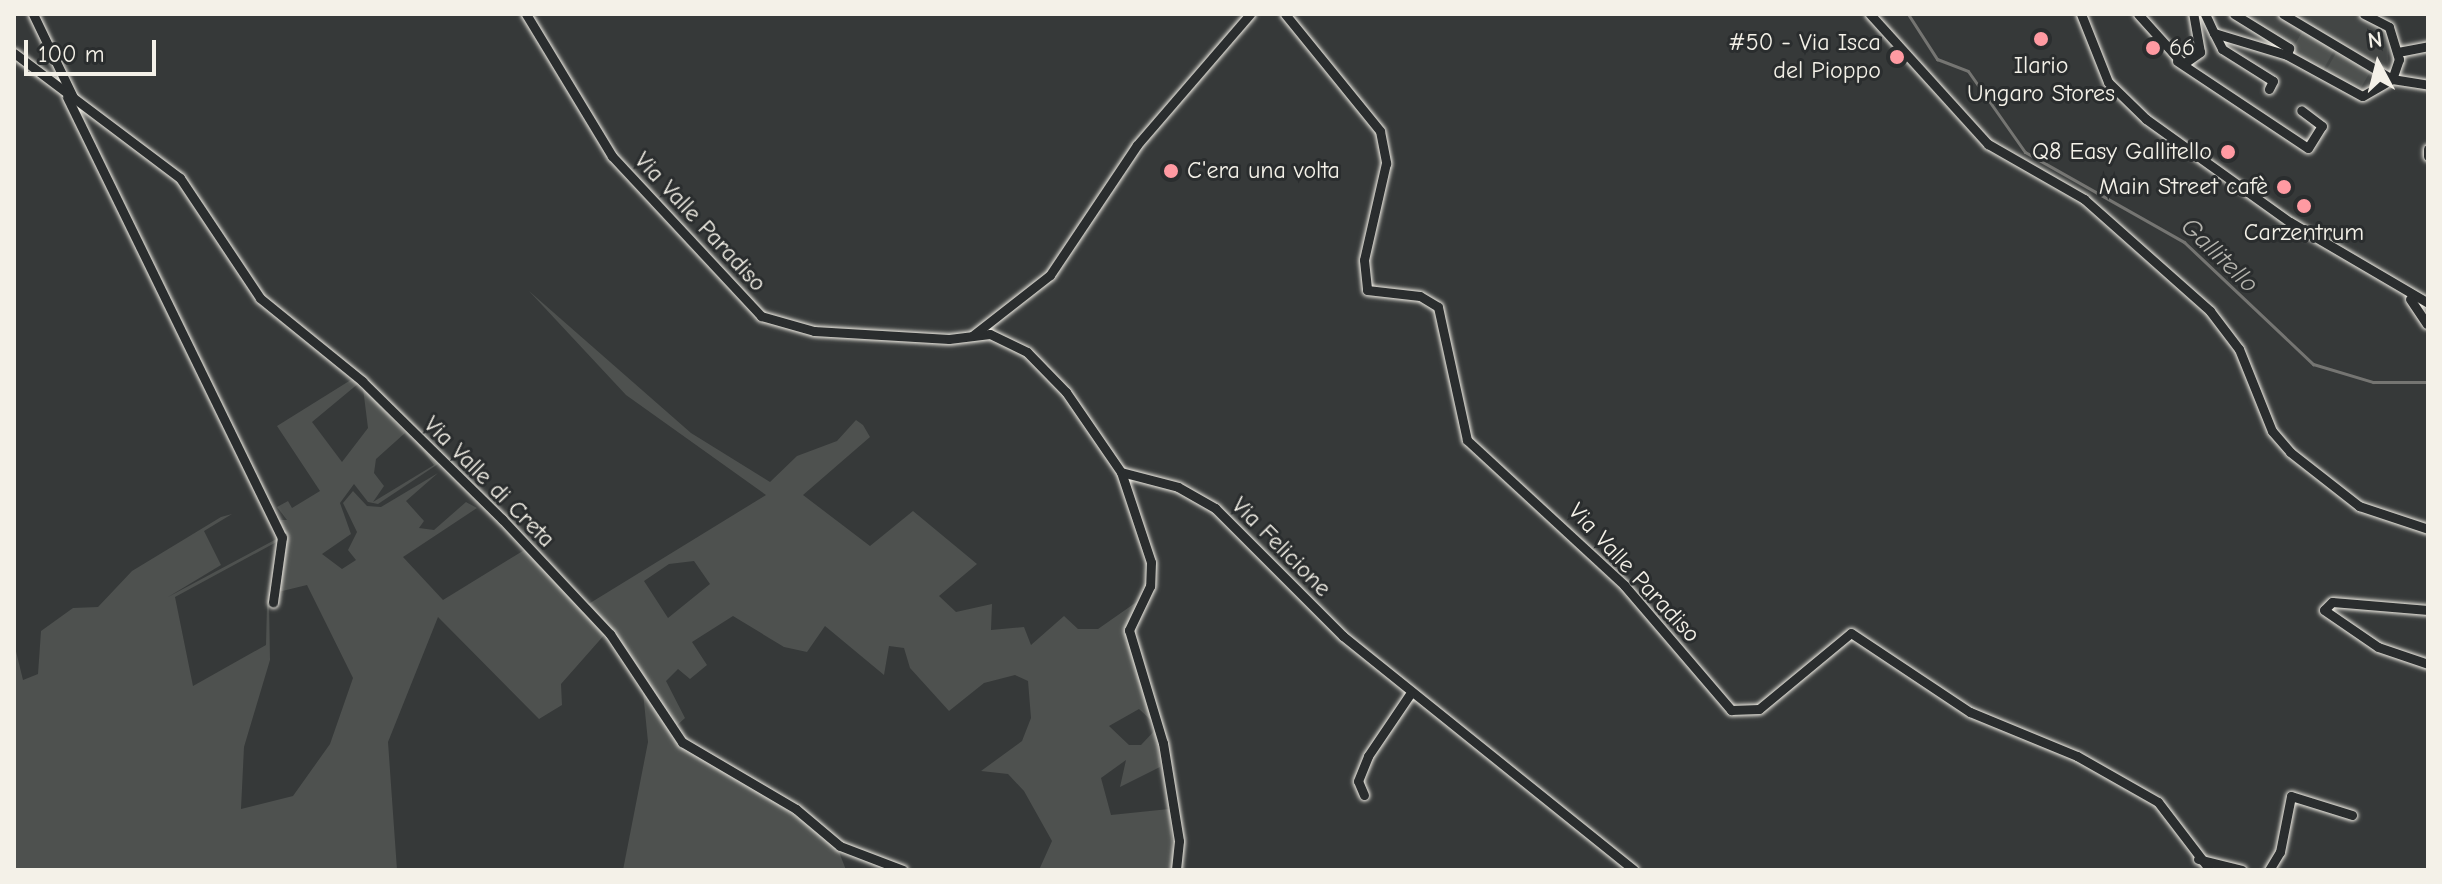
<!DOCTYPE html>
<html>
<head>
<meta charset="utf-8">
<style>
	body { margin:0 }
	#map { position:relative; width:2442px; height:884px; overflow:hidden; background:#363939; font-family:"Comic Neue",sans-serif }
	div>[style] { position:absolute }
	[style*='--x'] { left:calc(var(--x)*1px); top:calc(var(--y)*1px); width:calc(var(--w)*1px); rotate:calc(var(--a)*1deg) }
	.built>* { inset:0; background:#434645 }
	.green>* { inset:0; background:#4e514f; transform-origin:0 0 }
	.stream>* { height:3px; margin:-1.5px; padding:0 1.5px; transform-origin:1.5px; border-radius:1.5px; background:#757572 }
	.roads { filter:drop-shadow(0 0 2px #f4f1e8) drop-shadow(0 0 2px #f4f1e8) }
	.minor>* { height:9px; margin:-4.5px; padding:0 4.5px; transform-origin:4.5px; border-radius:4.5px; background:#2a2d2e }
	.dots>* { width:22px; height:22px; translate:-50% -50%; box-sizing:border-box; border:4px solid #2a2d2e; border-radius:50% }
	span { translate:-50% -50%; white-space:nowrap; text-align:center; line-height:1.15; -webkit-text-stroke:6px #2a2d2e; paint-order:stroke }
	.poi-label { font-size:24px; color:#f4f1e8 }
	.right { translate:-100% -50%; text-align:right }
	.left { translate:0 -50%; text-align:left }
	.street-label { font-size:24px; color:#f4f1e8 }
	.water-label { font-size:26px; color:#b4b3ad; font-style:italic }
	.frame { position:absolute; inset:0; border:16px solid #f4f1e8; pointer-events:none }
	.north { position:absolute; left:2338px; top:24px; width:80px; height:80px; -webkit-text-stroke:6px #2a2d2e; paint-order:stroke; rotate:353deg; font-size:22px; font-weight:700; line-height:32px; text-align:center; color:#f4f1e8 }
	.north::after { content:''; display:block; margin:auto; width:28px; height:36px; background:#f4f1e8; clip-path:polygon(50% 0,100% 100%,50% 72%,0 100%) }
	.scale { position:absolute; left:24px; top:40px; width:132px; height:36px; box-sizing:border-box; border:4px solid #f4f1e8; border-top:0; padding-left:10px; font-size:24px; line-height:28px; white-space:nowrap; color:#f4f1e8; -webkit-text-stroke:6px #2a2d2e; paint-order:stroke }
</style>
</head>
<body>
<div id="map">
	<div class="built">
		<div style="clip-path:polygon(2231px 14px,2366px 14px,2387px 34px,2389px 67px,2362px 93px,2287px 59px)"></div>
	</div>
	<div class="green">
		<div style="left:2303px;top:30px;width:37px;height:27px;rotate:29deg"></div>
		<div style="left:2336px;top:53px;width:39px;height:21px;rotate:30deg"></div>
		<div style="clip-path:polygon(evenodd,529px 291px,691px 433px,770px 482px,797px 456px,837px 441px,856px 420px,863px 425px,870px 437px,803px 495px,870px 546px,913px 511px,977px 564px,939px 596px,956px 612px,992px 604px,991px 630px,1024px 627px,1031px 645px,1064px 616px,1078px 629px,1098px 629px,1138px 601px,1131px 636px,1153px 722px,1139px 709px,1109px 726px,1129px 745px,1141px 745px,1156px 729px,1160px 767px,1120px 787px,1126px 760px,1101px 778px,1111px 815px,1169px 809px,1175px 870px,1039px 870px,1052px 841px,1024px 791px,1008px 774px,981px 771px,1022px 741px,1031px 718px,1028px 681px,1015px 675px,984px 683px,949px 711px,910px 668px,904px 648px,889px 646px,884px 675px,825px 626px,807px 652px,784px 647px,733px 616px,692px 642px,707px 665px,690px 679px,678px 669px,666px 681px,685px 718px,674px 728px,612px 632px,582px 608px,766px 495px,626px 395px,529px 291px,694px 561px,710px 584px,668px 618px,644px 581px,669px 564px,694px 561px)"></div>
		<div style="clip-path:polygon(354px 378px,359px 383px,312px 422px,342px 462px,368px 428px,363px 388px,405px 433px,376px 459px,374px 473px,384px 486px,373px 502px,434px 465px,413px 438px,438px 464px,378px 504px,368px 502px,354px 484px,340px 503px,351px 534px,322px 554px,342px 569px,356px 560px,348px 550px,357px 532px,343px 503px,353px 491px,367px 506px,381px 507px,438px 473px,406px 501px,424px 521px,419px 528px,434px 530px,466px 502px,477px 508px,403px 557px,443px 600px,526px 549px,606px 633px,561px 684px,562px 705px,539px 719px,438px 617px,388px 742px,397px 870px,14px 870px,14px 643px,23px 680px,38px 674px,41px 631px,73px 608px,98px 607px,132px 571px,221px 517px,232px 514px,204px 531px,221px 565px,168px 597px,282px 536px,282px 539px,175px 597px,193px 686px,266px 645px,267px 603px,281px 544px,269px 602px,270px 660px,244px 747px,241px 809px,293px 796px,330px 744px,353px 678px,307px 585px,274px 593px,285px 539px,278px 520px,287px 520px,277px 507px,288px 501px,292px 508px,320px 491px,277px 426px)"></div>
		<div style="clip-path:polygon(643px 692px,671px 730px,836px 844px,846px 870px,623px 870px,648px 742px)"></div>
	</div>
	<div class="stream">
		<div style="--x:1908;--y:14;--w:54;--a:57.2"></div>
		<div style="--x:1937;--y:59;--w:33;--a:21"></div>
		<div style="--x:1968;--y:71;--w:99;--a:54.9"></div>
		<div style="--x:2025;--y:152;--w:183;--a:29.5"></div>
		<div style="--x:2184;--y:242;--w:178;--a:43.4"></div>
		<div style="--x:2313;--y:364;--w:63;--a:16.7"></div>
		<div style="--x:2373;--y:382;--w:55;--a:0"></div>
	</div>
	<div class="roads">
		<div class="minor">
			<div style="--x:33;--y:14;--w:92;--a:64.3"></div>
			<div style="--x:526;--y:14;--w:166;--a:58.8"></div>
			<div style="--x:612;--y:156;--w:219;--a:47"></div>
			<div style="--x:761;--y:316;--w:55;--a:15.8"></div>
			<div style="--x:814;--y:331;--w:135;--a:3.4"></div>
			<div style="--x:949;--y:339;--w:41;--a:-7"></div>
			<div style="--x:990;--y:334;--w:41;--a:25.9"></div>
			<div style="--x:1027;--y:352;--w:56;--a:45.7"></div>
			<div style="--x:1066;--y:392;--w:97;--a:55.5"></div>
			<div style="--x:1121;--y:472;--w:59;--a:14.7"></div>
			<div style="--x:1178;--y:487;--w:43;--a:29.6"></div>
			<div style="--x:1215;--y:508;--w:181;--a:45"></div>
			<div style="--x:1343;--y:636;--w:373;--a:38.8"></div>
			<div style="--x:1285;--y:14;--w:151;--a:50.9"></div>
			<div style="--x:1380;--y:131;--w:33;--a:79"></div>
			<div style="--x:1386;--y:163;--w:99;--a:102.8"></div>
			<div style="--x:1364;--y:260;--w:30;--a:84"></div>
			<div style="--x:1367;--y:290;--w:53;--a:6.5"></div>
			<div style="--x:1420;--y:296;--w:21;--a:31"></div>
			<div style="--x:1438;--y:307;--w:136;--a:77.7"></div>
			<div style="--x:1467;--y:440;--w:214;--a:42.7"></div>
			<div style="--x:1624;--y:585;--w:165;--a:49.4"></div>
			<div style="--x:1731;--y:710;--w:28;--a:-2"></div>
			<div style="--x:1759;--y:709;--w:119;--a:-39.6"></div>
			<div style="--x:1851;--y:633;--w:143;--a:33.6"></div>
			<div style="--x:1970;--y:712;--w:116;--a:22.4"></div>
			<div style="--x:2077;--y:756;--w:93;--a:29.6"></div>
			<div style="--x:2158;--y:802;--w:86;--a:52.6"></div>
			<div style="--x:1870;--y:14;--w:176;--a:47.8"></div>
			<div style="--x:1988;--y:144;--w:111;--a:29.8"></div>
			<div style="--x:2084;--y:199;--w:169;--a:41.6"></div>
			<div style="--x:2210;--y:311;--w:48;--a:52.7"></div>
			<div style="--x:2239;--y:349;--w:88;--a:68.1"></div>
			<div style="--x:2272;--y:431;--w:28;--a:49"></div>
			<div style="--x:2290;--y:452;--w:88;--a:38"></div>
			<div style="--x:2359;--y:506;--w:73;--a:18.4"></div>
			<div style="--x:2081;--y:14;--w:73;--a:68.3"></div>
			<div style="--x:2108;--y:82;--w:53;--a:44.2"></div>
			<div style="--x:2146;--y:119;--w:177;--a:35.6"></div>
			<div style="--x:2290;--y:222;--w:160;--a:30.4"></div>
			<div style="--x:2138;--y:14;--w:67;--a:48"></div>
			<div style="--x:2183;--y:64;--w:21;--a:-35"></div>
			<div style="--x:2200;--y:52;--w:39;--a:-100"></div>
			<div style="--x:2205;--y:14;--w:21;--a:65"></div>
			<div style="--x:2234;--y:14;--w:65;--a:31.7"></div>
			<div style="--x:2289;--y:48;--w:7;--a:106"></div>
			<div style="--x:2287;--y:55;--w:76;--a:-163.2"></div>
			<div style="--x:2214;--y:33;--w:18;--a:63"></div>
			<div style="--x:2222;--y:49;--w:60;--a:32.1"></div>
			<div style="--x:2273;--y:81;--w:9;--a:117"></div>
			<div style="--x:2283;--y:14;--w:127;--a:30.8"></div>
			<div style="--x:2392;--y:79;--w:34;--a:150"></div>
			<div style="--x:2362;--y:96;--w:85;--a:-151.3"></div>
			<div style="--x:2364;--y:14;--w:28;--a:27"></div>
			<div style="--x:2389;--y:27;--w:34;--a:73"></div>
			<div style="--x:2399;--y:59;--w:21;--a:109"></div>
			<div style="--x:2392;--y:79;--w:36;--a:9"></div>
			<div style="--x:2398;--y:52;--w:31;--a:-11"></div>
			<div style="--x:14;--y:53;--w:208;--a:37"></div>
			<div style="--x:180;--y:178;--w:144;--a:56.3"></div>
			<div style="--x:260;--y:298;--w:132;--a:39.1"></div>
			<div style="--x:362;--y:381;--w:197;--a:44.6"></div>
			<div style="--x:502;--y:519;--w:158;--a:46.8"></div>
			<div style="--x:610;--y:634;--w:130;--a:56.3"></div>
			<div style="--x:682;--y:742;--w:132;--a:30.4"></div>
			<div style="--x:796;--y:809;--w:57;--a:40.1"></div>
			<div style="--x:840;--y:846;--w:67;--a:20.9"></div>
			<div style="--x:2177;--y:61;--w:157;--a:33.6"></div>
			<div style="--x:2308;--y:148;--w:26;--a:-58"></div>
			<div style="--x:2322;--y:126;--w:26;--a:-143"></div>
			<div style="--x:67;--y:97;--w:490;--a:64"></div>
			<div style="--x:282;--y:537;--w:66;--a:97.9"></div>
			<div style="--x:2428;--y:149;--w:7;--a:90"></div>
			<div style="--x:2410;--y:299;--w:30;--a:56"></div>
			<div style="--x:972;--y:336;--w:99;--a:-38"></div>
			<div style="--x:1050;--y:275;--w:156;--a:-56.2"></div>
			<div style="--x:1137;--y:145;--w:173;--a:-49.2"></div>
			<div style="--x:1121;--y:472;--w:95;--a:71.6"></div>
			<div style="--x:1151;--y:562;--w:24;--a:92"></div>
			<div style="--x:1150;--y:586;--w:49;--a:115.5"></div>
			<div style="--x:1129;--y:630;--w:118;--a:73.3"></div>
			<div style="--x:1163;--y:743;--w:99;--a:80.7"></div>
			<div style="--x:1179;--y:841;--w:29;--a:96"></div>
			<div style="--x:2428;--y:610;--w:96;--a:-175.2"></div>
			<div style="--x:2332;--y:602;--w:11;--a:135"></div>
			<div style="--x:2324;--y:610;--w:65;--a:34.4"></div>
			<div style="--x:2378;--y:647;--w:53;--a:18.8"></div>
			<div style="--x:1364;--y:795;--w:15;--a:-113"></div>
			<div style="--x:1358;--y:781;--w:27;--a:-68"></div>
			<div style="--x:1368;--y:756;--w:75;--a:-55.9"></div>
			<div style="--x:2198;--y:859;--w:45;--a:14"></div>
			<div style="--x:2269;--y:870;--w:21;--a:-59"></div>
			<div style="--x:2280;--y:852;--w:57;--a:-78.9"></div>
			<div style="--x:2291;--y:796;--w:64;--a:17.3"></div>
		</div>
	</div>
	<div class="dots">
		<div style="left:2041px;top:39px;background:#ff9aa2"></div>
		<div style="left:2153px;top:48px;background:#ff9aa2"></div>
		<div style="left:1897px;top:57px;background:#ff9aa2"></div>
		<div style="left:2228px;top:152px;background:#ff9aa2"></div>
		<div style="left:1171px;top:171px;background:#ff9aa2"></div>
		<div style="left:2284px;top:187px;background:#ff9aa2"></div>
		<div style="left:2304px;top:206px;background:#ff9aa2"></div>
	</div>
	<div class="poi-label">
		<span class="right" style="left:1881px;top:57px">#50 - Via Isca<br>del Pioppo</span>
		<span class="left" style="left:2169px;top:48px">66</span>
		<span style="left:2041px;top:80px">Ilario<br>Ungaro Stores</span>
		<span class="right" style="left:2212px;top:152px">Q8 Easy Gallitello</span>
		<span class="left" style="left:1187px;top:171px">C'era una volta</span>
		<span class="right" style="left:2268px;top:187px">Main Street cafè</span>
		<span style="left:2304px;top:233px">Carzentrum</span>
	</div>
	<div class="street-label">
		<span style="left:700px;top:222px;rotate:47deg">Via Valle Paradiso</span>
		<span style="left:489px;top:482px;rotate:45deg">Via Valle di Creta</span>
		<span style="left:1281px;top:547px;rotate:45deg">Via Felicione</span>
		<span style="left:1634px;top:573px;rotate:47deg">Via Valle Paradiso</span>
	</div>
	<div class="water-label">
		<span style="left:2219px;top:256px;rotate:44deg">Gallitello</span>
	</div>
	<div class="frame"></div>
	<div class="north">N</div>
	<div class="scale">100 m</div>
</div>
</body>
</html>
